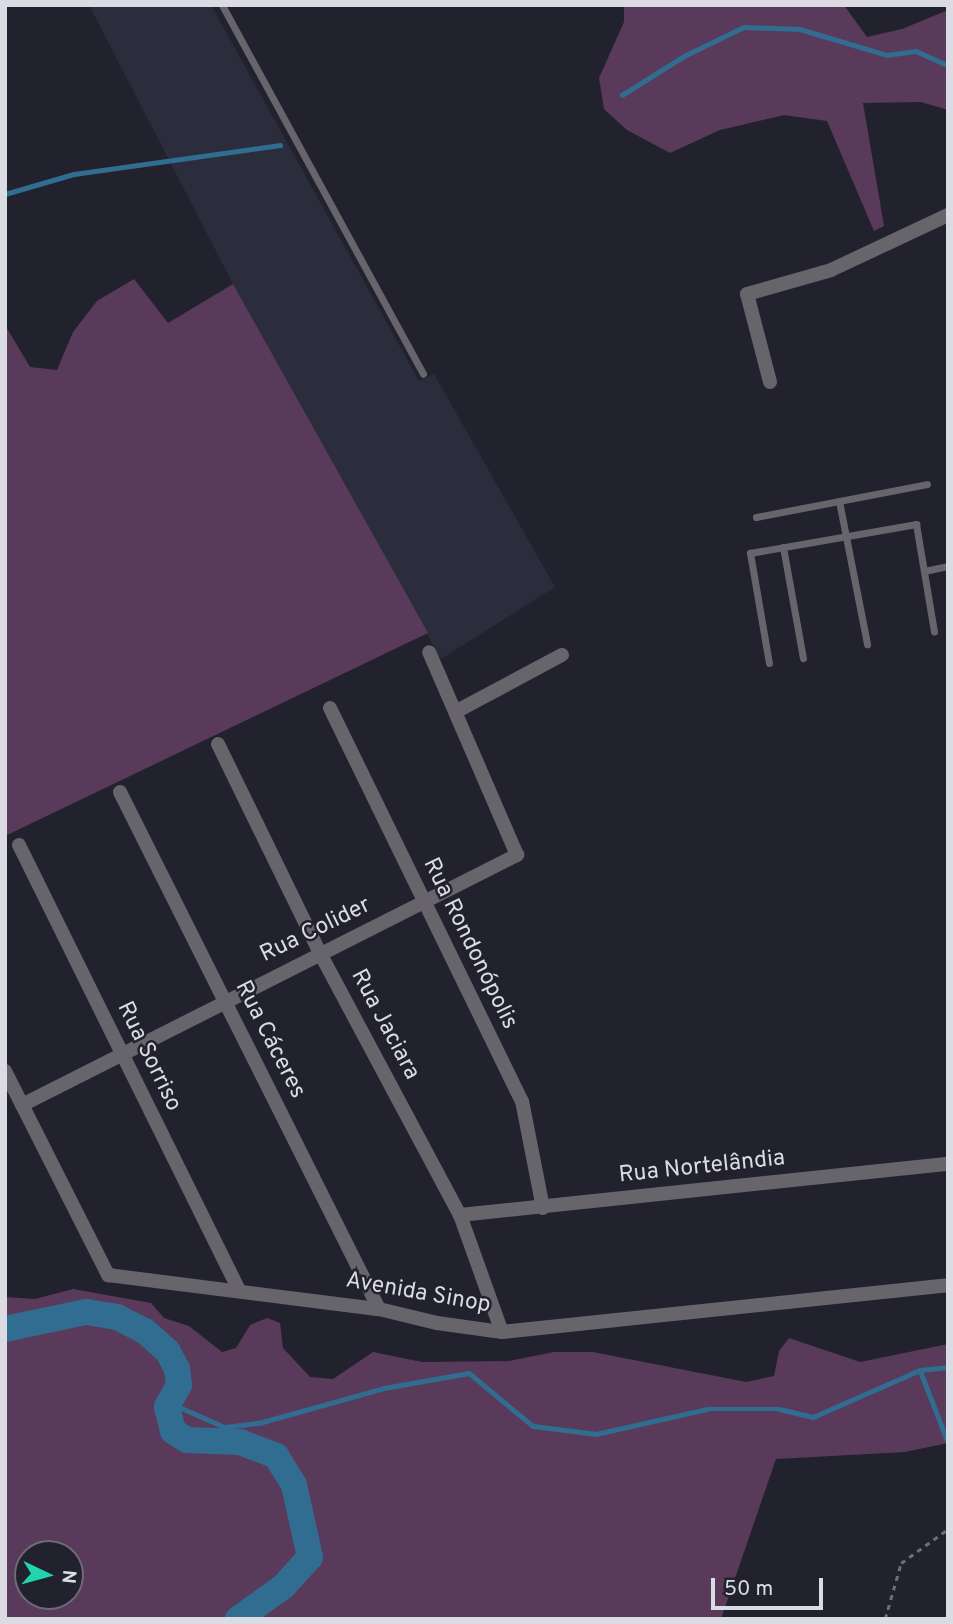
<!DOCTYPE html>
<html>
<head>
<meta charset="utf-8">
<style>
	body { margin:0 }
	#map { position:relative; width:953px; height:1624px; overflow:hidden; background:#21222e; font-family:Overpass,sans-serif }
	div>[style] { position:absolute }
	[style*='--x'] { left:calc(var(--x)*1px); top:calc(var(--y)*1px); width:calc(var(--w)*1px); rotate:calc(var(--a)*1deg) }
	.built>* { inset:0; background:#2b2d3d }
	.green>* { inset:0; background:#593a5b }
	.stream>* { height:4.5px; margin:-2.25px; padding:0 2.25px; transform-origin:2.25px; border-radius:2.25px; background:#306d91 }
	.river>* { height:26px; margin:-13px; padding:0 13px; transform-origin:13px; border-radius:13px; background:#306d91 }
	.path>* { height:2.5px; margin-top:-1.25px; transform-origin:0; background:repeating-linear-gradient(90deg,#6c6d77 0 5px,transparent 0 10px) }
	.lane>* { height:7px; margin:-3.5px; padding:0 3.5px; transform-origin:3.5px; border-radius:3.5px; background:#67656b }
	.street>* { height:14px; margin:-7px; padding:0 7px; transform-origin:7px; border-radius:7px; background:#67656b }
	span { translate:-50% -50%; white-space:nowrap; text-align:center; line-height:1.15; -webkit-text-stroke:5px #21222e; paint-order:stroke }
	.street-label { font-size:23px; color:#dadbe3 }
	.frame { position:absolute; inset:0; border:7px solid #dadbe3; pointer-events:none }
	.north { position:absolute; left:14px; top:1540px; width:70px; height:70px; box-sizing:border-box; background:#21222e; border:2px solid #6b6c76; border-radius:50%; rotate:95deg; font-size:19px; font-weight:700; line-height:28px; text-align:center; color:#dadbe3 }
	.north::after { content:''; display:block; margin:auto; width:24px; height:32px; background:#21d5af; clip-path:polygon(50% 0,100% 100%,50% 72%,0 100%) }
	.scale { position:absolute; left:711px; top:1578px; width:112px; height:32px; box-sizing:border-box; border:4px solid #dadbe3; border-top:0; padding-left:9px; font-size:21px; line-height:24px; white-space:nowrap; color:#dadbe3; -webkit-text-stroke:5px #21222e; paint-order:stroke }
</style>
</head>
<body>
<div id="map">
	<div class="built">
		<div style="clip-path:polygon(89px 5px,211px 5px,419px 381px,434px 374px,555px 587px,441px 659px,233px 284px)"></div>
	</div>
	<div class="green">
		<div style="clip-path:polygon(624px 5px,844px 5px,867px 37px,902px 29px,948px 10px,948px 110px,921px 102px,863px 103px,884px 226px,874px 231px,827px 121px,784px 115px,720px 130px,670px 153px,627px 130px,604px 109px,599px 78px,624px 22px)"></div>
		<div style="clip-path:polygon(134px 279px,168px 323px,233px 284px,428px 633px,5px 836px,5px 325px,30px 367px,57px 370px,73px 332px,97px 301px)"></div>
		<div style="clip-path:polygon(evenodd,73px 1289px,151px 1303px,164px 1318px,189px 1326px,222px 1352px,236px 1348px,250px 1325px,267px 1318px,280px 1323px,283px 1348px,310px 1377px,333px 1379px,373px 1352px,422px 1362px,509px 1361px,554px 1352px,593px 1352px,746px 1382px,774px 1376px,779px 1351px,789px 1338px,860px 1362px,948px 1344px,948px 1443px,905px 1452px,776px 1459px,721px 1619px,5px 1619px,5px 1297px,35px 1299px,73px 1289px,28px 1554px,70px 1554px,70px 1596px,28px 1596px,28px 1554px)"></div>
	</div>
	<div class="stream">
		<div style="--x:622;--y:95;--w:73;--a:-32.2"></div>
		<div style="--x:684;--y:56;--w:67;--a:-25.8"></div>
		<div style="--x:744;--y:27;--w:56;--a:2"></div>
		<div style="--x:800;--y:29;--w:91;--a:16.6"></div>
		<div style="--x:887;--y:55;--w:29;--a:-8"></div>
		<div style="--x:916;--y:51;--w:35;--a:24"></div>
		<div style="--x:5;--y:194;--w:72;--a:-16.2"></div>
		<div style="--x:74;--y:174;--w:208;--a:-8"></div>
		<div style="--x:920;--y:1370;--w:77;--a:68.7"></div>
		<div style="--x:170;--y:1403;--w:60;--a:23.6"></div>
		<div style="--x:225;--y:1427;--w:34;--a:-7"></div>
		<div style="--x:259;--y:1423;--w:130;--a:-15.6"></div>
		<div style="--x:384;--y:1388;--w:86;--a:-10"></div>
		<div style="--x:469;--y:1373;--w:83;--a:39.6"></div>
		<div style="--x:533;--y:1426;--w:64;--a:7.2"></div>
		<div style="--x:596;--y:1434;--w:114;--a:-12.7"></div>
		<div style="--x:707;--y:1409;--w:72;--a:0"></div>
		<div style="--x:779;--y:1409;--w:35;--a:13"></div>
		<div style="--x:813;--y:1417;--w:117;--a:-23.7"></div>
		<div style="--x:920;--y:1370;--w:28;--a:-6"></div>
	</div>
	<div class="river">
		<div style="--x:5;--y:1329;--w:83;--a:-11.9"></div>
		<div style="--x:86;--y:1312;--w:31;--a:9"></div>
		<div style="--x:117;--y:1317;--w:31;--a:27"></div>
		<div style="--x:145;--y:1331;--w:31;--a:42"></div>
		<div style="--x:168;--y:1352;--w:19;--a:62"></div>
		<div style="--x:177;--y:1369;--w:16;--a:83"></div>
		<div style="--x:179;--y:1385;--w:25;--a:119"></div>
		<div style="--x:167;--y:1407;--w:25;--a:76"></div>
		<div style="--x:173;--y:1431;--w:17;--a:33"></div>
		<div style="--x:187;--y:1440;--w:53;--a:2.2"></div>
		<div style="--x:240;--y:1442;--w:39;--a:21"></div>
		<div style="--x:276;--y:1456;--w:34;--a:58"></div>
		<div style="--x:294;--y:1485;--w:74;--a:77.5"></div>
		<div style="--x:310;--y:1557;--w:39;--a:132"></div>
		<div style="--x:284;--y:1586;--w:57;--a:144.3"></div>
	</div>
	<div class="path">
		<div style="--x:885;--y:1619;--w:58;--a:-74.1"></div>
		<div style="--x:901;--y:1563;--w:58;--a:-35.9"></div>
	</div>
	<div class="lane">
		<div style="--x:222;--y:5;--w:420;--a:61.4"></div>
		<div style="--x:839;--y:501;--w:146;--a:78.9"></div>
		<div style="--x:756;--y:517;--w:174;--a:-10.9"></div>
		<div style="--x:783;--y:547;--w:113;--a:79.8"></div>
		<div style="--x:924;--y:571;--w:25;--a:-12"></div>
		<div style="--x:769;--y:663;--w:112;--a:-99.8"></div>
		<div style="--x:750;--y:553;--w:169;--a:-9.9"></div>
		<div style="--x:916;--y:524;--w:109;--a:80.5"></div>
	</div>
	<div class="street">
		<div style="--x:770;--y:382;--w:91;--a:-104.6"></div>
		<div style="--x:747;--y:294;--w:87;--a:-15.9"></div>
		<div style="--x:831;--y:270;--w:129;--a:-25.2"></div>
		<div style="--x:330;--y:708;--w:437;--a:64"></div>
		<div style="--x:522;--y:1101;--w:109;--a:78.9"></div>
		<div style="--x:457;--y:711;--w:119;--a:-28.1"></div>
		<div style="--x:218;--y:744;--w:235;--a:64"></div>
		<div style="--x:321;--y:955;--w:295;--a:61.9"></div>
		<div style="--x:460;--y:1215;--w:124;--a:70.3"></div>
		<div style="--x:120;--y:792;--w:578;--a:63.39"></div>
		<div style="--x:19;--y:845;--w:495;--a:63.7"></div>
		<div style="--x:5;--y:1071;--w:229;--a:63.2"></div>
		<div style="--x:108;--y:1275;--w:273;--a:7.2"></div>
		<div style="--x:379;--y:1309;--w:60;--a:13.6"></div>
		<div style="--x:437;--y:1323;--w:66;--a:7.9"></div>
		<div style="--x:502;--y:1332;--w:448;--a:-6"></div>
		<div style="--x:22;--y:1105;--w:555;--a:-26.8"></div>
		<div style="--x:517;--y:855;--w:221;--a:-113.4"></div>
		<div style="--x:460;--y:1215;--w:491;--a:-6"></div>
	</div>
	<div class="street-label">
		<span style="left:316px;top:931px;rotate:-26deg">Rua Colider</span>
		<span style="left:469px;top:944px;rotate:64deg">Rua Rondonópolis</span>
		<span style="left:384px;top:1025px;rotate:62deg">Rua Jaciara</span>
		<span style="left:269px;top:1040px;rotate:63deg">Rua Cáceres</span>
		<span style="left:148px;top:1057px;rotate:64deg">Rua Sorriso</span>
		<span style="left:702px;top:1168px;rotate:-6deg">Rua Nortelândia</span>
		<span style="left:418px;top:1294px;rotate:10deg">Avenida Sinop</span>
	</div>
	<div class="frame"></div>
	<div class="north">N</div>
	<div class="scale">50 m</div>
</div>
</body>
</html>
